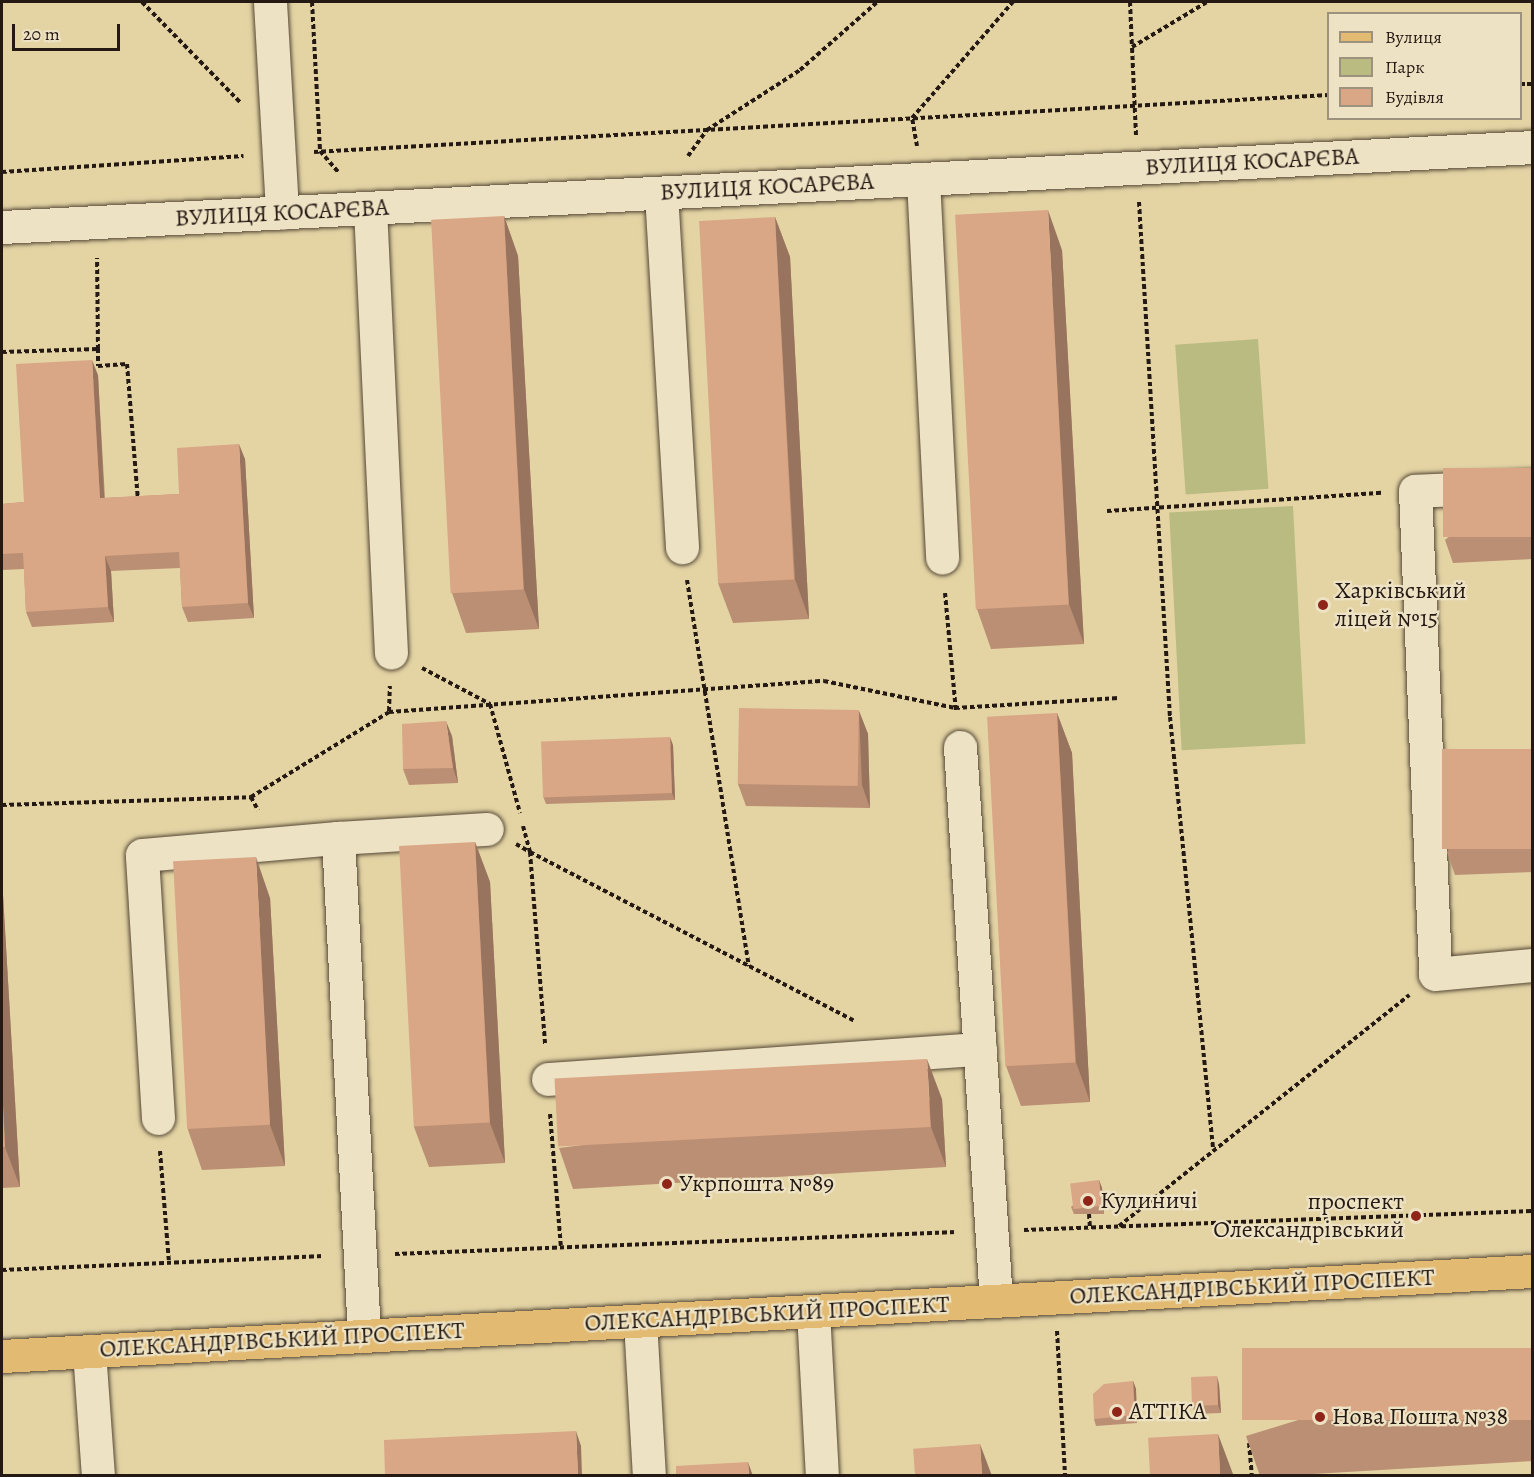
<!DOCTYPE html>
<html>
<head>
<meta charset="utf-8">
<style>
	body { margin:0 }
	#map { position:relative; width:1534px; height:1477px; overflow:hidden; background:#e4d4a4; font-family:Alegreya,serif }
	div>[style] { position:absolute }
	[style*='--x'] { left:calc(var(--x)*1px); top:calc(var(--y)*1px); width:calc(var(--w)*1px); rotate:calc(var(--a)*1deg) }
	.green>* { inset:0; background:#babb81; transform-origin:0 0 }
	.path>* { height:4px; margin-top:-2px; transform-origin:0; background:repeating-linear-gradient(90deg,#251913 0 4.5px,transparent 0 7.5px) }
	.roads { filter:drop-shadow(0 0 2px #554837) drop-shadow(0 0 2px #554837) }
	.minor>* { height:33px; margin:-16.5px; padding:0 16.5px; transform-origin:16.5px; border-radius:16.5px; background:#ede3c4 }
	.major>* { height:33px; margin:-16.5px; padding:0 16.5px; transform-origin:16.5px; border-radius:16.5px; background:#e2ba72 }
	.wall>* { inset:0; background:#bb8f73 }
	.shaded-wall>* { inset:0; background:#98745e }
	.building>* { inset:0; background:#d9a686; transform-origin:0 0 }
	.dots>* { width:16px; height:16px; translate:-50% -50%; box-sizing:border-box; border:3px solid #ede3c4; border-radius:50% }
	span { translate:-50% -50%; white-space:nowrap; text-align:center; line-height:1.15; -webkit-text-stroke:4.5px #ede3c4; paint-order:stroke }
	.street-label { font-size:24px; color:#251913 }
	.poi-label { font-size:24px; color:#251913 }
	.left { translate:0 -50%; text-align:left }
	.right { translate:-100% -50%; text-align:right }
	.frame { position:absolute; inset:0; border:3px solid #251913; pointer-events:none }
	.legend { position:absolute; left:1327px; top:12px; width:195px; height:108px; box-sizing:border-box; background:#ede3c4; border:2px solid #9d927d; margin:0; padding:8px 10px; list-style:none; font-size:18px; color:#251913 }
	.legend li { display:flex; align-items:center; gap:12px; height:30px }
	.legend b { width:30px; border:2px solid #9d927d }
	.scale { position:absolute; left:12px; top:24px; width:108px; height:27px; box-sizing:border-box; border:3px solid #251913; border-top:0; padding-left:8px; font-size:18px; line-height:21px; white-space:nowrap; color:#251913; -webkit-text-stroke:4px #ede3c4; paint-order:stroke }
</style>
</head>
<body>
<div id="map">
	<div class="green">
		<div style="left:1258px;top:339px;width:150px;height:83px;rotate:86deg"></div>
		<div style="left:1293px;top:506px;width:238px;height:124px;rotate:87deg"></div>
	</div>
	<div class="path">
		<div style="--x:142;--y:2;--w:140;--a:45.6"></div>
		<div style="--x:312;--y:2;--w:149;--a:86.9"></div>
		<div style="--x:320;--y:151;--w:29;--a:49"></div>
		<div style="--x:1130;--y:2;--w:45;--a:87.5"></div>
		<div style="--x:1520;--y:84;--w:12;--a:0"></div>
		<div style="--x:1136;--y:135;--w:88;--a:-92.6"></div>
		<div style="--x:1132;--y:47;--w:87;--a:-31"></div>
		<div style="--x:917;--y:146;--w:28;--a:-100"></div>
		<div style="--x:912;--y:118;--w:154;--a:-49"></div>
		<div style="--x:314;--y:152;--w:1016;--a:-3.22"></div>
		<div style="--x:688;--y:156;--w:32;--a:-54"></div>
		<div style="--x:707;--y:130;--w:111;--a:-32.8"></div>
		<div style="--x:800;--y:70;--w:103;--a:-41.4"></div>
		<div style="--x:2;--y:172;--w:242;--a:-3.8"></div>
		<div style="--x:1139;--y:202;--w:516;--a:86.56"></div>
		<div style="--x:1170;--y:717;--w:434;--a:84.3"></div>
		<div style="--x:98;--y:349;--w:17;--a:90"></div>
		<div style="--x:98;--y:366;--w:29;--a:-4"></div>
		<div style="--x:127;--y:364;--w:136;--a:85.4"></div>
		<div style="--x:2;--y:352;--w:96;--a:-1.8"></div>
		<div style="--x:98;--y:349;--w:91;--a:-90.6"></div>
		<div style="--x:1107;--y:511;--w:275;--a:-3.8"></div>
		<div style="--x:687;--y:580;--w:391;--a:80.9"></div>
		<div style="--x:945;--y:593;--w:119;--a:84.7"></div>
		<div style="--x:422;--y:668;--w:77;--a:27.9"></div>
		<div style="--x:490;--y:704;--w:113;--a:74.6"></div>
		<div style="--x:389;--y:711;--w:25;--a:-88"></div>
		<div style="--x:251;--y:797;--w:15;--a:62"></div>
		<div style="--x:2;--y:805;--w:249;--a:-1.8"></div>
		<div style="--x:251;--y:797;--w:162;--a:-31.6"></div>
		<div style="--x:389;--y:712;--w:436;--a:-4.1"></div>
		<div style="--x:824;--y:681;--w:134;--a:11.6"></div>
		<div style="--x:955;--y:708;--w:164;--a:-3.5"></div>
		<div style="--x:523;--y:826;--w:27;--a:75"></div>
		<div style="--x:530;--y:852;--w:365;--a:27.5"></div>
		<div style="--x:516;--y:844;--w:16;--a:30"></div>
		<div style="--x:530;--y:852;--w:193;--a:85.5"></div>
		<div style="--x:550;--y:1114;--w:134;--a:85.3"></div>
		<div style="--x:160;--y:1151;--w:111;--a:85.4"></div>
		<div style="--x:1089;--y:1214;--w:14;--a:86"></div>
		<div style="--x:1119;--y:1226;--w:371;--a:-38.5"></div>
		<div style="--x:1024;--y:1230;--w:508;--a:-2.14"></div>
		<div style="--x:395;--y:1254;--w:562;--a:-2.24"></div>
		<div style="--x:2;--y:1270;--w:322;--a:-2.5"></div>
		<div style="--x:1057;--y:1331;--w:145;--a:86.8"></div>
		<div style="--x:1249;--y:1443;--w:33;--a:85"></div>
	</div>
	<div class="roads">
		<div class="minor">
			<div style="--x:270;--y:2;--w:211;--a:86.7"></div>
			<div style="--x:923;--y:179;--w:379;--a:87.1"></div>
			<div style="--x:661;--y:193;--w:355;--a:86.6"></div>
			<div style="--x:370;--y:208;--w:445;--a:87.3"></div>
			<div style="--x:2;--y:227;--w:1532;--a:-2.99"></div>
			<div style="--x:1532;--y:486;--w:117;--a:177.6"></div>
			<div style="--x:1415;--y:491;--w:483;--a:87.6"></div>
			<div style="--x:1435;--y:974;--w:97;--a:-5.3"></div>
			<div style="--x:960;--y:747;--w:555;--a:86.28"></div>
			<div style="--x:338;--y:838;--w:149;--a:-3.5"></div>
			<div style="--x:548;--y:1079;--w:433;--a:-4"></div>
			<div style="--x:158;--y:1118;--w:263;--a:-93.5"></div>
			<div style="--x:142;--y:855;--w:197;--a:-5"></div>
			<div style="--x:338;--y:838;--w:499;--a:87"></div>
			<div style="--x:813;--y:1311;--w:165;--a:86.9"></div>
			<div style="--x:640;--y:1321;--w:155;--a:86.7"></div>
			<div style="--x:89;--y:1351;--w:125;--a:85.9"></div>
		</div>
		<div class="major">
			<div style="--x:2;--y:1356;--w:1532;--a:-3.18"></div>
		</div>
	</div>
	<div class="wall">
		<div style="clip-path:polygon(504px 216px,518px 256px,539px 629px,466px 633px,452px 593px)"></div>
		<div style="clip-path:polygon(775px 217px,790px 257px,809px 619px,733px 623px,718px 583px)"></div>
		<div style="clip-path:polygon(1062px 250px,1084px 644px,991px 649px,977px 609px)"></div>
		<div style="clip-path:polygon(98px 375px,105px 498px,179px 494px,245px 459px,254px 618px,188px 622px,182px 607px,180px 568px,111px 571px,114px 622px,32px 627px,26px 612px,24px 569px,2px 570px,2px 504px,24px 502px)"></div>
		<div style="clip-path:polygon(1533px 468px,1533px 559px,1453px 563px,1445px 540px)"></div>
		<div style="clip-path:polygon(859px 711px,868px 734px,870px 808px,746px 806px,738px 784px)"></div>
		<div style="clip-path:polygon(1057px 713px,1072px 753px,1090px 1102px,1021px 1106px,1006px 1066px)"></div>
		<div style="clip-path:polygon(452px 736px,458px 783px,409px 785px,403px 769px)"></div>
		<div style="clip-path:polygon(673px 745px,675px 800px,546px 804px,543px 796px)"></div>
		<div style="clip-path:polygon(1533px 749px,1533px 872px,1455px 875px,1447px 852px)"></div>
		<div style="clip-path:polygon(475px 842px,490px 882px,505px 1163px,429px 1167px,414px 1127px)"></div>
		<div style="clip-path:polygon(2px 889px,3px 895px,20px 1187px,2px 1188px)"></div>
		<div style="clip-path:polygon(270px 898px,285px 1166px,202px 1170px,188px 1130px)"></div>
		<div style="clip-path:polygon(942px 1099px,946px 1167px,573px 1189px,559px 1148px)"></div>
		<div style="clip-path:polygon(1099px 1180px,1102px 1188px,1104px 1214px,1074px 1214px,1071px 1207px)"></div>
		<div style="clip-path:polygon(1533px 1348px,1533px 1461px,1279px 1476px,1260px 1476px,1246px 1436px)"></div>
		<div style="clip-path:polygon(1133px 1381px,1136px 1389px,1137px 1423px,1096px 1426px,1094px 1419px)"></div>
		<div style="clip-path:polygon(1219px 1384px,1221px 1413px,1195px 1414px,1193px 1407px)"></div>
	</div>
	<div class="shaded-wall">
		<div style="clip-path:polygon(1048px 210px,1062px 250px,1084px 644px,1069px 604px)"></div>
		<div style="clip-path:polygon(504px 216px,518px 256px,539px 629px,524px 589px)"></div>
		<div style="clip-path:polygon(775px 217px,790px 257px,809px 619px,795px 579px)"></div>
		<div style="clip-path:polygon(92px 360px,98px 375px,105px 513px,100px 498px)"></div>
		<div style="clip-path:polygon(239px 444px,245px 459px,254px 618px,248px 603px)"></div>
		<div style="clip-path:polygon(105px 556px,111px 571px,114px 622px,108px 607px)"></div>
		<div style="clip-path:polygon(859px 711px,868px 734px,870px 808px,862px 785px)"></div>
		<div style="clip-path:polygon(1057px 713px,1072px 753px,1090px 1102px,1076px 1062px)"></div>
		<div style="clip-path:polygon(446px 721px,452px 736px,458px 783px,453px 768px)"></div>
		<div style="clip-path:polygon(670px 737px,673px 745px,675px 800px,672px 793px)"></div>
		<div style="clip-path:polygon(475px 842px,490px 882px,505px 1163px,490px 1123px)"></div>
		<div style="clip-path:polygon(256px 857px,270px 898px,285px 1166px,270px 1125px)"></div>
		<div style="clip-path:polygon(2px 889px,3px 895px,20px 1187px,5px 1147px,2px 1085px)"></div>
		<div style="clip-path:polygon(927px 1059px,942px 1099px,946px 1167px,931px 1127px)"></div>
		<div style="clip-path:polygon(1099px 1180px,1102px 1188px,1104px 1214px,1102px 1206px)"></div>
		<div style="clip-path:polygon(1217px 1376px,1219px 1384px,1221px 1413px,1218px 1405px)"></div>
		<div style="clip-path:polygon(1133px 1381px,1136px 1389px,1137px 1423px,1135px 1415px)"></div>
		<div style="clip-path:polygon(576px 1431px,581px 1446px,582px 1476px,578px 1476px)"></div>
		<div style="clip-path:polygon(1218px 1434px,1233px 1474px,1233px 1476px,1220px 1476px)"></div>
		<div style="clip-path:polygon(980px 1444px,992px 1476px,982px 1476px)"></div>
		<div style="clip-path:polygon(748px 1462px,753px 1476px,749px 1476px)"></div>
	</div>
	<div class="building">
		<div style="left:1048px;top:210px;width:395px;height:93px;rotate:87deg"></div>
		<div style="left:504px;top:216px;width:374px;height:73px;rotate:87deg"></div>
		<div style="left:775px;top:217px;width:363px;height:76px;rotate:87deg"></div>
		<div style="clip-path:polygon(92px 360px,100px 498px,179px 494px,177px 448px,239px 444px,248px 603px,182px 607px,179px 552px,105px 556px,108px 607px,26px 612px,23px 553px,2px 554px,2px 504px,24px 502px,16px 364px)"></div>
		<div style="left:1533px;top:468px;width:69px;height:90px;rotate:90deg"></div>
		<div style="left:739px;top:708px;width:120px;height:76px;rotate:1deg"></div>
		<div style="left:1057px;top:713px;width:350px;height:70px;rotate:87deg"></div>
		<div style="clip-path:polygon(446px 721px,453px 768px,403px 769px,402px 724px)"></div>
		<div style="left:670px;top:737px;width:56px;height:129px;rotate:88deg"></div>
		<div style="left:1533px;top:749px;width:100px;height:91px;rotate:90deg"></div>
		<div style="left:475px;top:842px;width:281px;height:76px;rotate:87deg"></div>
		<div style="left:256px;top:857px;width:268px;height:83px;rotate:87deg"></div>
		<div style="left:927px;top:1059px;width:68px;height:373px;rotate:87deg"></div>
		<div style="clip-path:polygon(2px 1085px,5px 1147px,2px 1147px)"></div>
		<div style="left:1099px;top:1180px;width:26px;height:29px;rotate:83deg"></div>
		<div style="left:1533px;top:1348px;width:72px;height:291px;rotate:90deg"></div>
		<div style="left:1217px;top:1376px;width:29px;height:26px;rotate:88deg"></div>
		<div style="clip-path:polygon(1133px 1381px,1135px 1415px,1094px 1419px,1093px 1394px,1104px 1384px)"></div>
		<div style="clip-path:polygon(576px 1431px,578px 1476px,385px 1476px,384px 1440px)"></div>
		<div style="left:1218px;top:1434px;width:42px;height:70px;rotate:87deg"></div>
		<div style="left:980px;top:1444px;width:32px;height:67px;rotate:86deg"></div>
		<div style="clip-path:polygon(748px 1462px,749px 1476px,676px 1476px,676px 1466px)"></div>
	</div>
	<div class="dots">
		<div style="left:1323px;top:605px;background:#8f2418"></div>
		<div style="left:667px;top:1184px;background:#8f2418"></div>
		<div style="left:1088px;top:1201px;background:#8f2418"></div>
		<div style="left:1416px;top:1216px;background:#8f2418"></div>
		<div style="left:1117px;top:1412px;background:#8f2418"></div>
		<div style="left:1320px;top:1417px;background:#8f2418"></div>
	</div>
	<div class="street-label">
		<span style="left:1252px;top:162px;rotate:-3deg">ВУЛИЦЯ КОСАРЄВА</span>
		<span style="left:767px;top:187px;rotate:-3deg">ВУЛИЦЯ КОСАРЄВА</span>
		<span style="left:282px;top:213px;rotate:-3deg">ВУЛИЦЯ КОСАРЄВА</span>
		<span style="left:1252px;top:1287px;rotate:-3deg">ОЛЕКСАНДРІВСЬКИЙ ПРОСПЕКТ</span>
		<span style="left:767px;top:1314px;rotate:-3deg">ОЛЕКСАНДРІВСЬКИЙ ПРОСПЕКТ</span>
		<span style="left:282px;top:1340px;rotate:-3deg">ОЛЕКСАНДРІВСЬКИЙ ПРОСПЕКТ</span>
	</div>
	<div class="poi-label">
		<span class="left" style="left:1335px;top:605px">Харківський<br>ліцей №15</span>
		<span class="left" style="left:679px;top:1184px">Укрпошта №89</span>
		<span class="left" style="left:1100px;top:1201px">Кулиничі</span>
		<span class="right" style="left:1404px;top:1216px">проспект<br>Олександрівський</span>
		<span class="left" style="left:1129px;top:1412px">АТТІКА</span>
		<span class="left" style="left:1332px;top:1417px">Нова Пошта №38</span>
	</div>
	<div class="frame"></div>
	<ul class="legend">
	<li><b style="height:8px;background:#e2ba72"></b>Вулиця</li>
	<li><b style="height:16px;background:#babb81"></b>Парк</li>
	<li><b style="height:16px;background:#d9a686"></b>Будівля</li>
	</ul>
	<div class="scale">20 m</div>
</div>
</body>
</html>
